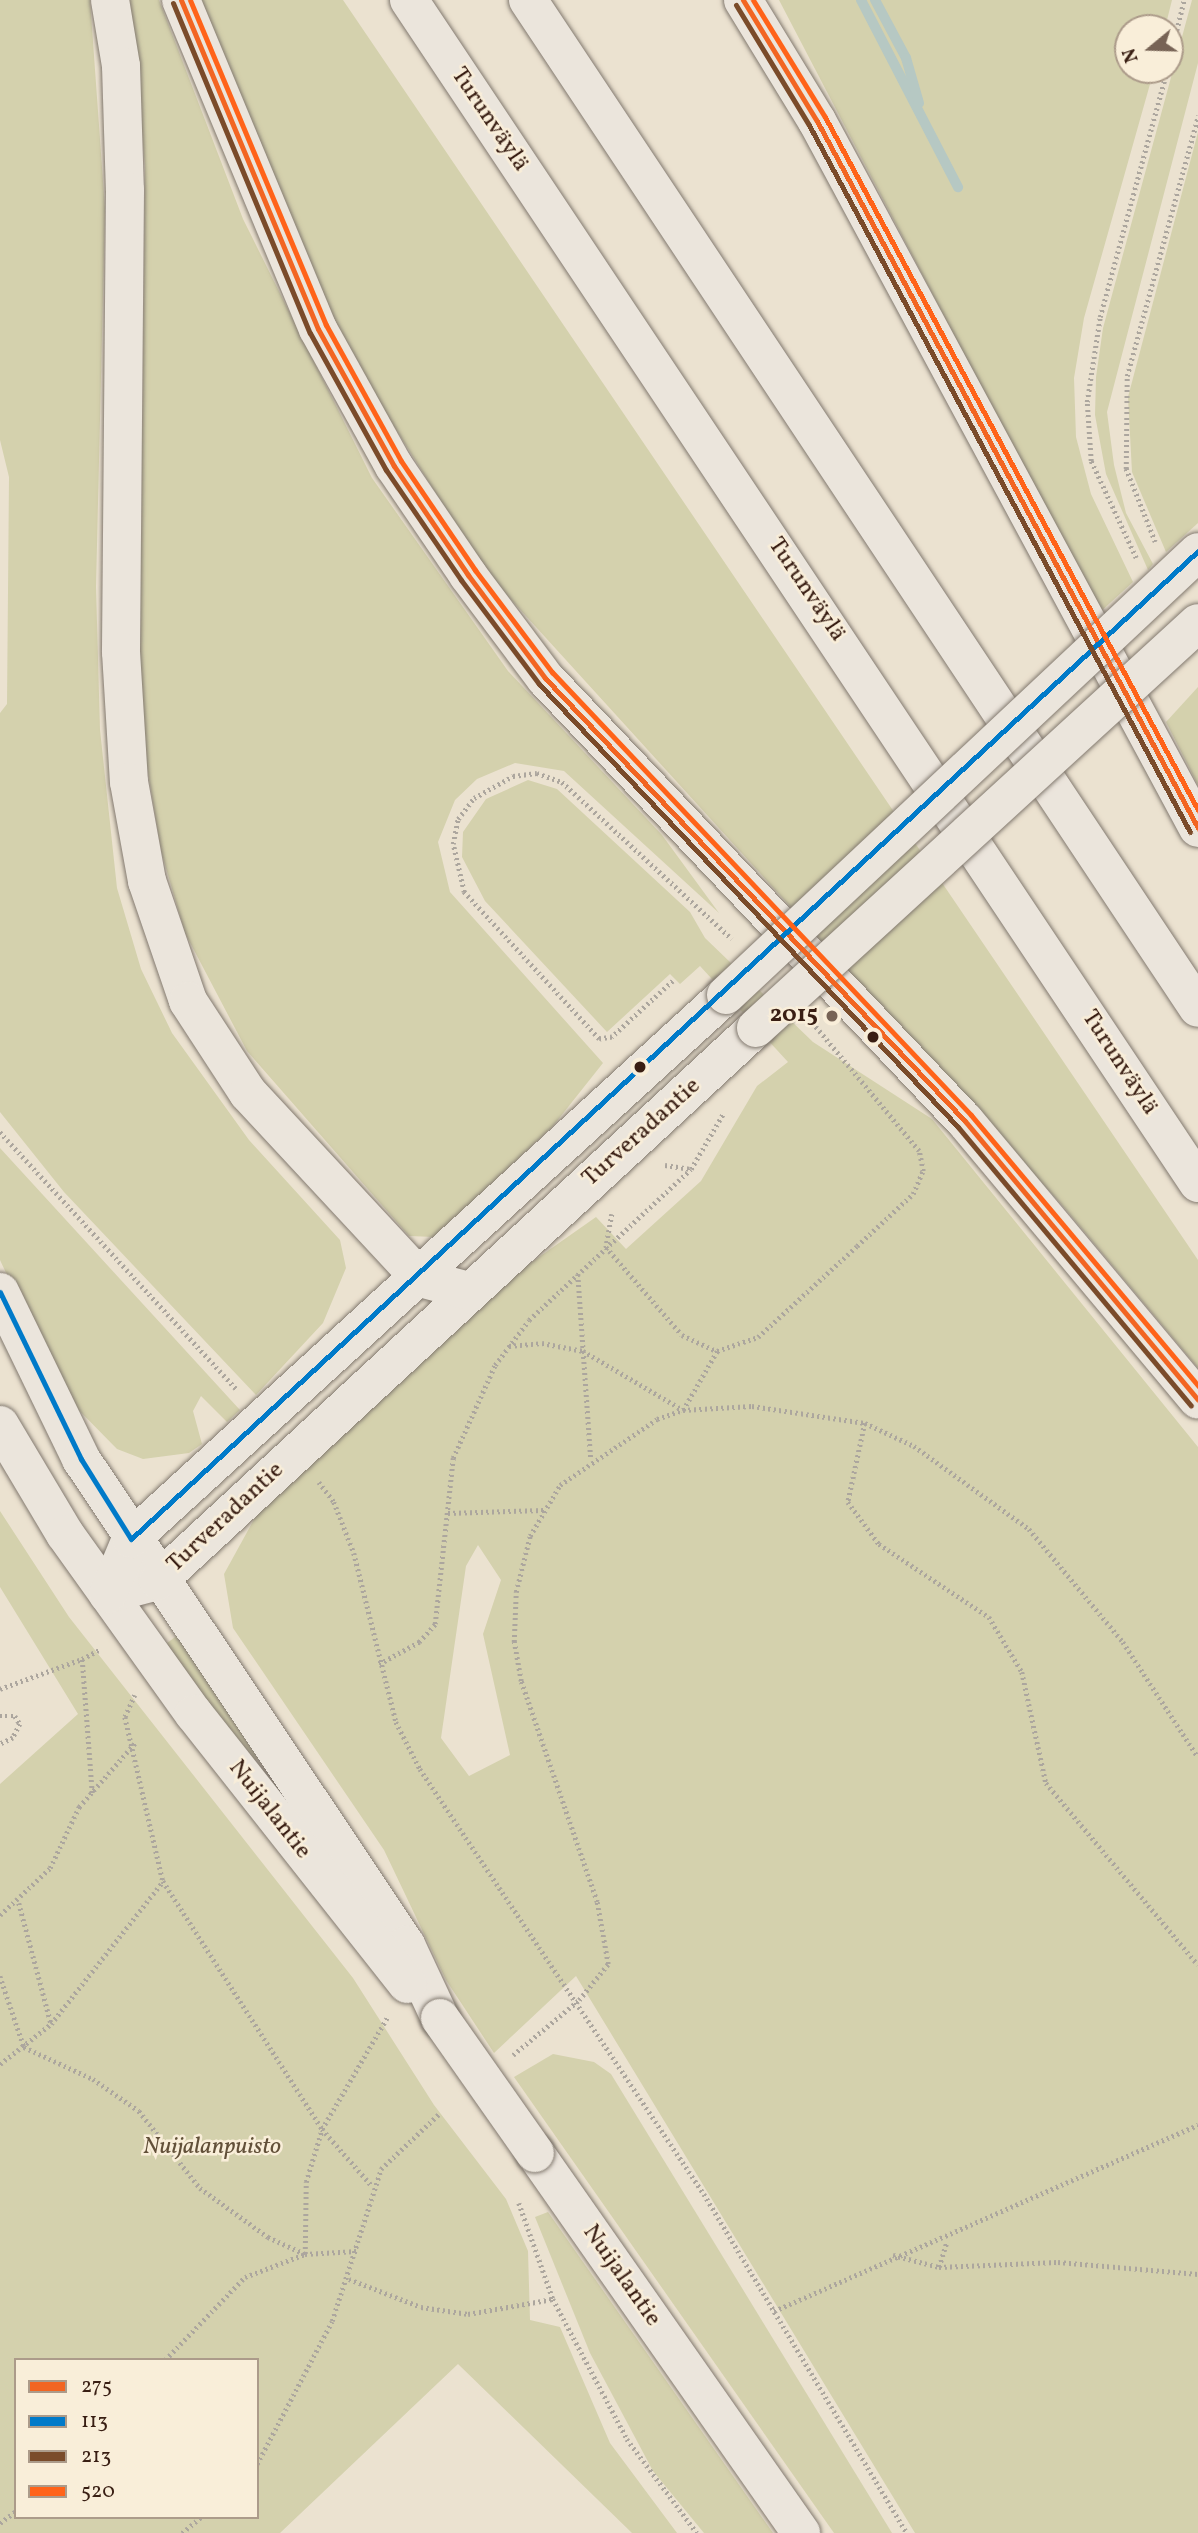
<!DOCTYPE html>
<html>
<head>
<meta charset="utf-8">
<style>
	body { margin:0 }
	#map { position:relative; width:1198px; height:2533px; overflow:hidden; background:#ebe2d0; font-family:Vollkorn,serif }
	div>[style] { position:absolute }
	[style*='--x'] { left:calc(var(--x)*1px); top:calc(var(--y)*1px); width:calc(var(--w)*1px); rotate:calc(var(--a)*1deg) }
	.green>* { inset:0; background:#d4d1ad }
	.stream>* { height:10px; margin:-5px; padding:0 5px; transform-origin:5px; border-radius:5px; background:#b6c8c3 }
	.path>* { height:4.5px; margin-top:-2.25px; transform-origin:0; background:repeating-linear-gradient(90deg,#aca69e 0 2px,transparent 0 5.5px) }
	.roads { filter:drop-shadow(0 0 2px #82796f) drop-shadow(0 0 2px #82796f) }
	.major>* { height:38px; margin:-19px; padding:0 19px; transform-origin:19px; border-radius:19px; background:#ebe5dc }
	.highway>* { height:38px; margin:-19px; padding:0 19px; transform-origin:19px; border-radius:19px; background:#ebe5dc }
	.bridges { filter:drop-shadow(0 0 2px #82796f) drop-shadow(0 0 2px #82796f) }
	.major-bridge>* { height:38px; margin:-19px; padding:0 19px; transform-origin:19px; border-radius:19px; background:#ebe5dc }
	.bus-1>* { height:5px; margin:-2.5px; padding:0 2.5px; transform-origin:2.5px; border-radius:2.5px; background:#f26522 }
	.bus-2>* { height:5px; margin:-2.5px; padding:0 2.5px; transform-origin:2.5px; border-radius:2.5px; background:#007ac9 }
	.bus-3>* { height:5px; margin:-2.5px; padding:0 2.5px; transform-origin:2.5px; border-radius:2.5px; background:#7a4b2a }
	.bus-4>* { height:5px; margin:-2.5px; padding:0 2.5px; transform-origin:2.5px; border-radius:2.5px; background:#ff6319 }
	.dots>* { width:19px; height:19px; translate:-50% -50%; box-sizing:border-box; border:4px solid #f9eed9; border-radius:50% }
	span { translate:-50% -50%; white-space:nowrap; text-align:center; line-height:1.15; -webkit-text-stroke:5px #f9eed9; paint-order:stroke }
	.street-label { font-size:24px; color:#391e13 }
	.poi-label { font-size:24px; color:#391e13; font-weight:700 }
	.right { translate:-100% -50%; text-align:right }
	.park-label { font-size:24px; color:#625039; font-style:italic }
	.legend { position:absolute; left:14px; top:2358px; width:245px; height:161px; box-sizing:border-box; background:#f9eed9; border:2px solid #ac9b8a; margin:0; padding:9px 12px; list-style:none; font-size:21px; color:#391e13 }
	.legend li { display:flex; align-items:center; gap:14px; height:35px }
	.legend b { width:35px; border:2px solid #ac9b8a }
	.north { position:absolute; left:1114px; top:14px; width:70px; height:70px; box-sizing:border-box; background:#f9eed9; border:2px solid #ac9b8a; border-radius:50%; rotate:251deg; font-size:19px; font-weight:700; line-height:28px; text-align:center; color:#391e13 }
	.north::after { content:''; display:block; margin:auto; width:24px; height:32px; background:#776355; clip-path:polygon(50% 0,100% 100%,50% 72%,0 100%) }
</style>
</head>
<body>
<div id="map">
	<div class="green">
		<div style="clip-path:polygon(0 0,90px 0,105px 209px,96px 587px,100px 730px,117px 888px,141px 969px,172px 1033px,249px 1140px,340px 1240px,346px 1268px,323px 1323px,256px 1395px,64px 1192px,0 1112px,0 713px,7px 704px,9px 477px,0 440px)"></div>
		<div style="clip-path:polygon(130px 0,159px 0,243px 219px,372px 478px,508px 671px,662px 835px,719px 913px,564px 771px,515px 763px,477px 779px,455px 800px,438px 842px,450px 892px,603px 1063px,553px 1126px,435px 1237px,409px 1236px,247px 1051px,185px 933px,161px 851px,146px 760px,140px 661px,145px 166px)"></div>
		<div style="clip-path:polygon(199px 0,343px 0,1198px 1260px,1198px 1368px,1062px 1205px,484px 570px,333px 329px)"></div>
		<div style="clip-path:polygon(779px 0,1172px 0,1165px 28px,1128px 28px,1128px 70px,1154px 70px,1084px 318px,1074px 378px,1076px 437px,1091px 494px,1133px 582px,1099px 613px)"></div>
		<div style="clip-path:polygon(1192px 0,1198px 0,1198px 63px,1107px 412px,1114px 465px,1126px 513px,1153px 564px,1148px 570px,1106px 474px,1095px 415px,1096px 377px,1103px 328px)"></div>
		<div style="clip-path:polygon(1198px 132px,1198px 523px,1166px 552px,1132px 472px,1128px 397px)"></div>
		<div style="clip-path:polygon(1198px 687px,1198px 785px,1166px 722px)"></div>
		<div style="clip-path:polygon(evenodd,528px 780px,557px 789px,690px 912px,705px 938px,813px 1042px,932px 1119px,1198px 1447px,1198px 2533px,915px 2533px,576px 1976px,494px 2053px,446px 1980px,384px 1850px,233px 1628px,224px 1574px,257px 1514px,485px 1295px,596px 1217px,626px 1249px,701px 1181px,757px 1086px,788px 1062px,700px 966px,680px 984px,670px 974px,607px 1032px,485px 901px,462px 857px,463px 832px,486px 799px,528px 780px,478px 1545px,501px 1580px,483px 1634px,510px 1755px,469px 1776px,441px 1738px,466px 1566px,478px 1545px)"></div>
		<div style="clip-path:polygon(0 1148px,240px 1410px,227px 1422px,201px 1396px,193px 1411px,202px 1444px,189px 1453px,143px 1459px,117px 1449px,62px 1393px,0 1260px)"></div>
		<div style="clip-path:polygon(evenodd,0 1511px,69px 1617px,353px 1978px,434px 2105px,506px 2199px,528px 2251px,530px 2320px,560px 2327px,610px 2443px,677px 2533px,632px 2533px,458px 2364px,280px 2533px,0 2533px,0 1784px,78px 1714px,0 1587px,0 1511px,16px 2360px,257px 2360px,257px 2517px,16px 2517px,16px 2360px)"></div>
		<div style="clip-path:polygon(178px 1635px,261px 1756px,247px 1766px,179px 1669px,167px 1643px)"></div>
		<div style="clip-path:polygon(553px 2054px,594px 2062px,611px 2074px,892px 2533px,834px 2533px,514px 2077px)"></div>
		<div style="clip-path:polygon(548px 2212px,773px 2533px,704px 2533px,653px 2471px,590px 2353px,535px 2217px)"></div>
	</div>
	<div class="stream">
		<div style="--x:861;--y:0;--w:211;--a:62.6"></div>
		<div style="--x:875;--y:0;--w:66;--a:61.9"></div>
		<div style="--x:906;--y:58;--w:47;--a:73.9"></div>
	</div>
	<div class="path">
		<div style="--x:1170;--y:57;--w:59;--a:-76.2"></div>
		<div style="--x:1155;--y:542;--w:79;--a:-111.7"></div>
		<div style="--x:1126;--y:469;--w:93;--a:-89.4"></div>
		<div style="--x:1127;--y:376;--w:270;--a:-74.7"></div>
		<div style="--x:1136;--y:558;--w:107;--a:-114.9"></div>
		<div style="--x:1091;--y:461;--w:59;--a:-93.9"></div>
		<div style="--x:1087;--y:402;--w:86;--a:-81.3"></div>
		<div style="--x:1100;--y:317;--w:256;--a:-74.8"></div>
		<div style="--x:673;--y:981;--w:83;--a:137.4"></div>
		<div style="--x:612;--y:1037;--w:13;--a:171"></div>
		<div style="--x:599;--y:1039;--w:200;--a:-132.6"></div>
		<div style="--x:464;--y:892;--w:49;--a:-102.9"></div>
		<div style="--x:453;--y:844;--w:25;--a:-79"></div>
		<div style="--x:458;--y:819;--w:26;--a:-53"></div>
		<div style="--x:474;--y:798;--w:45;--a:-29.4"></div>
		<div style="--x:513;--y:776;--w:24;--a:-7"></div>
		<div style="--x:537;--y:773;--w:27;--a:20"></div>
		<div style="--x:562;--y:782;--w:231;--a:42.7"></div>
		<div style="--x:0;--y:1132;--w:350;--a:47.4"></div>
		<div style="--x:665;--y:1165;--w:26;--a:9"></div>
		<div style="--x:612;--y:1214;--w:34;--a:100"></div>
		<div style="--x:606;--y:1247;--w:116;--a:49.2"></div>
		<div style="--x:682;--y:1335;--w:38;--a:25"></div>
		<div style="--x:717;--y:1351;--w:43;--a:-18.9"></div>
		<div style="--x:758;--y:1337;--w:134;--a:-42.6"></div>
		<div style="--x:857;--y:1246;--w:76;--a:-42.9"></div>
		<div style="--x:913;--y:1194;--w:25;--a:-67"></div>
		<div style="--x:923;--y:1171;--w:20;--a:-101"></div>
		<div style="--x:919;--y:1151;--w:163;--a:-129.8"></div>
		<div style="--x:578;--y:1274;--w:184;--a:86"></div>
		<div style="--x:509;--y:1346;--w:33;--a:-5"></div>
		<div style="--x:542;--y:1343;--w:42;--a:11"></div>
		<div style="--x:583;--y:1351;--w:116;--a:30.5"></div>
		<div style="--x:683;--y:1410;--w:68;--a:-60"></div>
		<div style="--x:865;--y:1423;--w:81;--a:102.1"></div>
		<div style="--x:848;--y:1502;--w:52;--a:53.6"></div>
		<div style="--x:879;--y:1544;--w:132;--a:33.6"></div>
		<div style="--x:989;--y:1617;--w:64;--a:59"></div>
		<div style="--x:1022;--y:1672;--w:114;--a:77.8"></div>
		<div style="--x:1046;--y:1783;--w:237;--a:50.1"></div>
		<div style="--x:319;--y:1482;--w:25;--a:53"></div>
		<div style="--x:334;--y:1502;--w:55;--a:68.6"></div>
		<div style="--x:354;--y:1553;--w:174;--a:76"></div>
		<div style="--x:396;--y:1722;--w:53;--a:62.9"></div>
		<div style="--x:420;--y:1769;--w:511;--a:56.25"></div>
		<div style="--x:704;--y:2194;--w:395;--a:59.1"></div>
		<div style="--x:448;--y:1513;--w:97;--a:-1.8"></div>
		<div style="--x:379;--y:1664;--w:46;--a:-28.8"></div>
		<div style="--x:419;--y:1642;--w:24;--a:-48"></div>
		<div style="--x:435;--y:1624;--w:167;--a:-83.8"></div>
		<div style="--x:453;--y:1458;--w:102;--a:-65.7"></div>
		<div style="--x:495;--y:1365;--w:56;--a:-52.9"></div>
		<div style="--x:529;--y:1320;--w:221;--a:-43"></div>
		<div style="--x:691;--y:1169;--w:64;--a:-59.8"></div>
		<div style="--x:0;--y:1689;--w:87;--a:-20.1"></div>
		<div style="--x:135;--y:1695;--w:24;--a:114"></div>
		<div style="--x:125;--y:1717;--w:168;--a:77"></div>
		<div style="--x:163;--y:1881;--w:295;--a:57.3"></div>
		<div style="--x:322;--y:2129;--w:76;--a:48.7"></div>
		<div style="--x:0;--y:1716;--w:15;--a:0"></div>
		<div style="--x:15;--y:1716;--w:9;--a:58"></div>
		<div style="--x:20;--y:1724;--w:16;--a:117"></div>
		<div style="--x:13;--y:1738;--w:14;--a:155"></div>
		<div style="--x:92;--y:1793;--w:134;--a:-94.3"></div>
		<div style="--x:82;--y:1659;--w:21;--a:-28"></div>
		<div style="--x:19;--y:1903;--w:124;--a:75.1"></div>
		<div style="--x:0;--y:1915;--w:69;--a:-43.2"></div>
		<div style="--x:50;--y:1868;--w:68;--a:-64.6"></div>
		<div style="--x:79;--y:1807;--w:85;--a:-48.8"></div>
		<div style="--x:0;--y:1976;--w:75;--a:71.3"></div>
		<div style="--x:24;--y:2047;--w:76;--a:24.9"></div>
		<div style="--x:93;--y:2079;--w:56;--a:34.8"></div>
		<div style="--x:139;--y:2111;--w:98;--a:51.6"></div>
		<div style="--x:200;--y:2188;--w:84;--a:35.8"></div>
		<div style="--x:268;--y:2237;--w:41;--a:24.7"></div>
		<div style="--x:305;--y:2254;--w:72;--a:-89.2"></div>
		<div style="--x:306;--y:2182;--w:55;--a:-73.2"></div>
		<div style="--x:322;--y:2129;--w:131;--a:-59.7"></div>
		<div style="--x:513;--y:2055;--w:86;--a:-39.8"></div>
		<div style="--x:579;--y:2000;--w:46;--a:-51.1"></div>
		<div style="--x:608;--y:1964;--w:63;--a:-100.1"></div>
		<div style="--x:597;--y:1902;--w:234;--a:-109"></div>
		<div style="--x:521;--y:1681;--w:40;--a:-100"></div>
		<div style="--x:514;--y:1642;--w:50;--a:-87.7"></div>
		<div style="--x:516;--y:1592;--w:58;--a:-76"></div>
		<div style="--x:530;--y:1536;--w:59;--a:-59.5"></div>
		<div style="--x:560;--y:1485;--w:117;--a:-34.2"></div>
		<div style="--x:657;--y:1419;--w:28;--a:-19"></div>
		<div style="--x:683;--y:1410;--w:69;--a:-3.3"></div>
		<div style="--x:752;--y:1406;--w:114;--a:8.6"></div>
		<div style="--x:865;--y:1423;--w:54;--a:25.1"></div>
		<div style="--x:914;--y:1446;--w:142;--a:35.8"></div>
		<div style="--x:1029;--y:1529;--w:147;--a:50.2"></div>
		<div style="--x:1123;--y:1642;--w:137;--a:56.9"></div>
		<div style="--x:0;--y:2064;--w:65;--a:-38.1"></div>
		<div style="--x:51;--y:2024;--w:182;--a:-51.9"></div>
		<div style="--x:519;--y:2203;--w:102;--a:70.5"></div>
		<div style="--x:553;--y:2299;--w:158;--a:62.1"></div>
		<div style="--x:627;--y:2439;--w:117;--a:53.3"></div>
		<div style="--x:893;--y:2255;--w:48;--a:14.6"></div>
		<div style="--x:939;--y:2267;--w:27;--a:-73"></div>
		<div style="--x:939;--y:2267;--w:119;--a:-2.4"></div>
		<div style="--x:1058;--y:2262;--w:141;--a:4.9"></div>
		<div style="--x:349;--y:2279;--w:77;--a:21.3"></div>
		<div style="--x:421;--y:2307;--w:48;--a:8.5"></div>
		<div style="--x:468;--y:2314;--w:86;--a:-10"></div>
		<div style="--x:774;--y:2311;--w:463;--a:-23.7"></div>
		<div style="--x:165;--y:2360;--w:115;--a:-46.1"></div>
		<div style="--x:245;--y:2277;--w:64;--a:-21"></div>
		<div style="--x:305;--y:2254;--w:52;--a:-3.3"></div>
		<div style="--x:257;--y:2464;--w:161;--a:-62.3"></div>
		<div style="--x:332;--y:2321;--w:160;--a:-72.1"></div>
		<div style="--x:381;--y:2169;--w:81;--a:-43.5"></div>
		<div style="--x:0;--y:2523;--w:20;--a:-37"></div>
		<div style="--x:182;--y:2533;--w:25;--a:-40"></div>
	</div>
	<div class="roads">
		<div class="major">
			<div style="--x:0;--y:1292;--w:186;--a:64.1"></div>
			<div style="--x:81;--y:1459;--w:585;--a:56.23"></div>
			<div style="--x:406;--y:1945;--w:81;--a:65"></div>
			<div style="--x:0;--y:1425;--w:127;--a:59.2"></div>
			<div style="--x:65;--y:1534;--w:221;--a:54.4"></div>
			<div style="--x:194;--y:1714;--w:344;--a:51.7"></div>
			<div style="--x:108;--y:1594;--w:52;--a:-14.6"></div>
			<div style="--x:158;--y:1581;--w:815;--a:-42.76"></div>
			<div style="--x:108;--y:1594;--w:60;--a:-67.3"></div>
			<div style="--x:131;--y:1539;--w:806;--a:-42.44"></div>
			<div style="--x:535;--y:2153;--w:464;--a:55"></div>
		</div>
		<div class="highway">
			<div style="--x:110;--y:0;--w:67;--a:80.5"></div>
			<div style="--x:121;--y:66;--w:124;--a:88.2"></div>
			<div style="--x:125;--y:190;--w:462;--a:90.5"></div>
			<div style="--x:121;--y:652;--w:130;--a:86.5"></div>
			<div style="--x:129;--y:782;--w:101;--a:79.7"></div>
			<div style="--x:147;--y:881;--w:127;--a:71.1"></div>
			<div style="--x:188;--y:1001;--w:110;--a:56.9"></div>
			<div style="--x:248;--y:1093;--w:253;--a:47.1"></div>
			<div style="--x:420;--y:1278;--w:51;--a:14.9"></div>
			<div style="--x:181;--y:0;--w:356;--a:67.4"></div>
			<div style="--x:318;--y:329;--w:157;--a:61"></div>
			<div style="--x:394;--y:466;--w:132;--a:55.8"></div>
			<div style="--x:468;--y:575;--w:129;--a:53.2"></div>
			<div style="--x:545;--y:678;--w:610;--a:46.53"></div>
			<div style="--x:965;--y:1121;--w:363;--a:50.1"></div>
			<div style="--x:409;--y:0;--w:1422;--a:56.3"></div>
			<div style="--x:528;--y:0;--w:1210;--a:56.39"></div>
			<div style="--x:743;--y:0;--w:142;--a:58.6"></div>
			<div style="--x:817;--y:121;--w:803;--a:61.68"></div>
		</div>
	</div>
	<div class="bridges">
		<div class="major-bridge">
			<div style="--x:726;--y:995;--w:647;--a:-43.18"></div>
			<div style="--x:756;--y:1028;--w:599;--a:-42.5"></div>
			<div style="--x:440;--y:2018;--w:165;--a:54.9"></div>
		</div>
	</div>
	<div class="bus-1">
		<div style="--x:181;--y:0;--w:356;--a:67.4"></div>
		<div style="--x:318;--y:329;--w:157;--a:61"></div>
		<div style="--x:394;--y:466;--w:132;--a:55.8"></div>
		<div style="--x:468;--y:575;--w:129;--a:53.2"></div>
		<div style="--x:545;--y:678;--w:610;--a:46.53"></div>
		<div style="--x:965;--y:1121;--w:363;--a:50.1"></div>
		<div style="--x:743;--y:0;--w:142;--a:58.6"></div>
		<div style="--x:817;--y:121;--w:803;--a:61.68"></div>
	</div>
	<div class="bus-2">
		<div style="--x:0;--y:1292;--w:186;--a:64.1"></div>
		<div style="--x:81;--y:1459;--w:94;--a:58"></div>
		<div style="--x:131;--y:1539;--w:1454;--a:-42.8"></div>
	</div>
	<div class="bus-3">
		<div style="--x:173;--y:3;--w:357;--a:67.5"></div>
		<div style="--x:310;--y:333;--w:157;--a:61"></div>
		<div style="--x:386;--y:470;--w:133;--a:55.7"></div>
		<div style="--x:461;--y:580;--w:130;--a:53.1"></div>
		<div style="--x:539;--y:684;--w:610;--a:46.59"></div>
		<div style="--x:958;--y:1127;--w:363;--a:50.1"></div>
		<div style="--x:736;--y:5;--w:140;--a:58.7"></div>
		<div style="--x:809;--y:125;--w:803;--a:61.68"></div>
	</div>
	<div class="bus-4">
		<div style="--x:190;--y:0;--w:352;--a:67.3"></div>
		<div style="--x:326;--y:325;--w:155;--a:61.1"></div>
		<div style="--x:401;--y:461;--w:132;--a:55.8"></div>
		<div style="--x:475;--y:570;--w:128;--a:53"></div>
		<div style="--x:552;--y:672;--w:610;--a:46.59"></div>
		<div style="--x:971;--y:1115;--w:354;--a:50"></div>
		<div style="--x:753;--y:0;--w:137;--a:58.4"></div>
		<div style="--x:825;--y:117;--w:787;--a:61.71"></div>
	</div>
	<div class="dots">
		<div style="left:832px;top:1016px;background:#776355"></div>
		<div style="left:873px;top:1037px;background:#391e13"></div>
		<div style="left:640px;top:1067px;background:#391e13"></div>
	</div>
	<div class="street-label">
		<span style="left:489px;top:120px;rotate:56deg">Turunväylä</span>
		<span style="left:806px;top:590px;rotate:56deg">Turunväylä</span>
		<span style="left:1119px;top:1063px;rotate:57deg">Turunväylä</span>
		<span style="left:642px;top:1133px;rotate:-42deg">Turveradantie</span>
		<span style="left:226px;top:1518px;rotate:-43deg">Turveradantie</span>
		<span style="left:269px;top:1810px;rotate:52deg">Nuijalantie</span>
		<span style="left:621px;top:2276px;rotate:55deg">Nuijalantie</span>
	</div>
	<div class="poi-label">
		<span class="right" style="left:818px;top:1016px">2015</span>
	</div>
	<div class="park-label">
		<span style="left:212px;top:2148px">Nuijalanpuisto</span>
	</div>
	<ul class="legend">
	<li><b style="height:9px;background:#f26522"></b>275</li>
	<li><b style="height:9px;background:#007ac9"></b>113</li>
	<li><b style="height:9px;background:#7a4b2a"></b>213</li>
	<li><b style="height:9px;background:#ff6319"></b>520</li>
	</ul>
	<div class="north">N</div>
</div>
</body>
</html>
